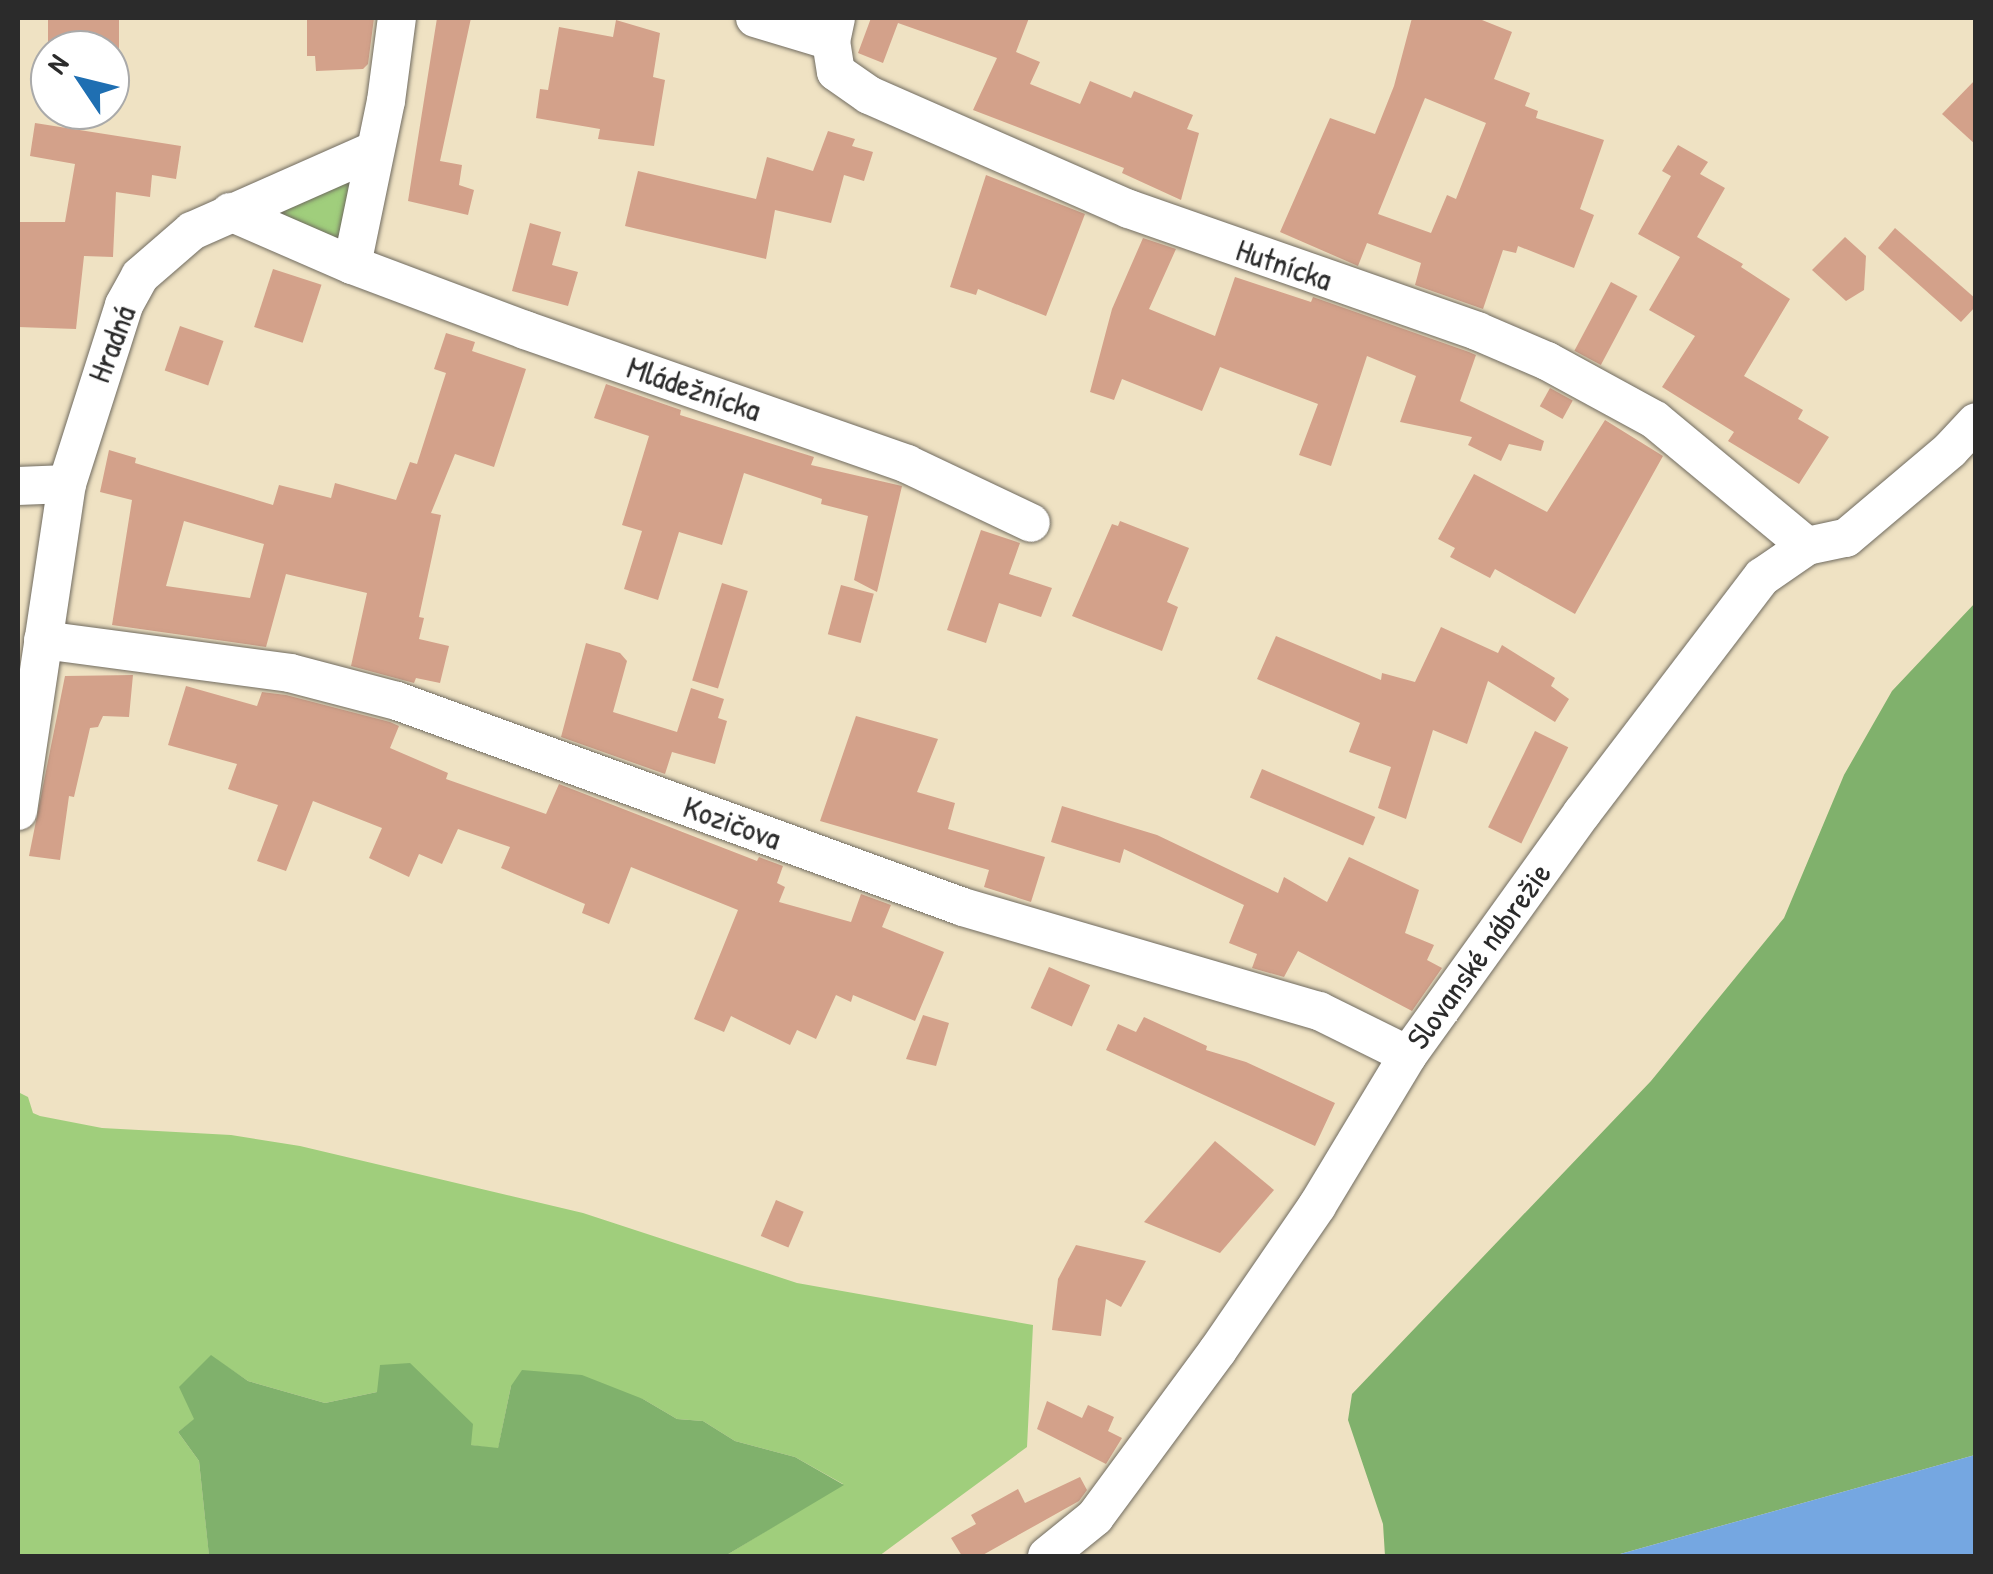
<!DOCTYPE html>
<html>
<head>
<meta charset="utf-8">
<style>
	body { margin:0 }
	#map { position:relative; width:1993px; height:1574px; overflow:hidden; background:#efe2c3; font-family:"Patrick Hand",sans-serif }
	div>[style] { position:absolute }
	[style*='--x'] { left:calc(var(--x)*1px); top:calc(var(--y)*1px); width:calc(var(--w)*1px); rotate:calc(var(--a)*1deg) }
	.green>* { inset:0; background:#a0ce7c }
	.forest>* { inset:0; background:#80b16c }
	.water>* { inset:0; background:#75a7e1 }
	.building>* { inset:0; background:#d3a18a; transform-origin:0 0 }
	.roads { filter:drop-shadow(0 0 2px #706b60) drop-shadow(0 0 2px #706b60) }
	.street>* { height:38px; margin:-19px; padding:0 19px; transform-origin:19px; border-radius:19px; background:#fff }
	span { translate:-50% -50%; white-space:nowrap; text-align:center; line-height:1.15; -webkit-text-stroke:8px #fff; paint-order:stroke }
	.street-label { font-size:32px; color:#2b2b2b }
	.frame { position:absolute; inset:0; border:20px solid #2b2b2b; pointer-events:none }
	.north { position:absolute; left:30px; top:30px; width:100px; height:100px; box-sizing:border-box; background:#fff; border:2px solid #aaa; border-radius:50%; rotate:305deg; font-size:28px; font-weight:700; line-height:40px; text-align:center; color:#2b2b2b }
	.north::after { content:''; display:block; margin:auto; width:35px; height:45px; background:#1f6fb2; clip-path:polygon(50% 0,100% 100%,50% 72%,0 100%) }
</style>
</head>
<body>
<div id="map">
	<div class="green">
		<div style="clip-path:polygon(361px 176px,348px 254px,281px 223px,280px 208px)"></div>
		<div style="clip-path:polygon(18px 1092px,28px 1097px,33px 1113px,40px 1116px,102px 1128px,231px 1135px,300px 1146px,583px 1213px,797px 1283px,1033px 1325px,1027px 1447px,879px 1556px,725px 1556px,843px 1484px,795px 1457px,735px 1441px,703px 1421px,677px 1419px,643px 1399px,511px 1386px,498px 1449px,470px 1445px,377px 1392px,325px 1403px,248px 1381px,211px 1356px,195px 1419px,178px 1432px,199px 1461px,209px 1555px,218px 1556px,18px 1556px)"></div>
	</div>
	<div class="forest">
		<div style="clip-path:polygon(1975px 603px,1975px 1455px,1613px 1556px,1385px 1556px,1383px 1524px,1348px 1420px,1352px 1394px,1651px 1081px,1784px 918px,1844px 775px,1892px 691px)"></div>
		<div style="clip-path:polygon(211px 1355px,248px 1381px,325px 1403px,377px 1392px,380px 1365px,410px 1363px,473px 1424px,471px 1445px,498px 1448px,511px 1386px,522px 1370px,582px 1375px,643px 1399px,677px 1419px,703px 1421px,735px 1441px,795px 1457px,844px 1485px,725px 1556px,209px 1556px,199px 1461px,178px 1432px,194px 1419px,179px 1387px)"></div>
	</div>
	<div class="water">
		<div style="clip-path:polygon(1975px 1455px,1975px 1556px,1613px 1556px)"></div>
	</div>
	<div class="building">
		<div style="left:48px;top:18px;width:71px;height:32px"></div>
		<div style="clip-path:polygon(307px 18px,374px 18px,368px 64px,363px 69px,316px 71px,315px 56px,307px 56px)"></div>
		<div style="clip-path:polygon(437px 18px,471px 18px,440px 161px,462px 165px,459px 185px,474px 190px,468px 215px,408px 201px)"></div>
		<div style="clip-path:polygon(871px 18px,1029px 18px,1016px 52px,1040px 62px,1030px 84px,1080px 104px,1090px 81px,1131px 98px,1134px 91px,1193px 115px,1187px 129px,1199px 133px,1181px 200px,1122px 173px,1124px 168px,973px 110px,997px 58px,898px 23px,883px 63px,858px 53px)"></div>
		<div style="clip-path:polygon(evenodd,1412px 18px,1477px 18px,1512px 32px,1494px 79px,1530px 93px,1525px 106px,1538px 111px,1536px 118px,1604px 140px,1580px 209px,1594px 215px,1574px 268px,1518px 246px,1516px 253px,1503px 250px,1483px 309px,1415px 285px,1421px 263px,1367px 243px,1358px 266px,1280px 232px,1330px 118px,1375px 134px,1394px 86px,1412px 18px,1425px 98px,1486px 123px,1456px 199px,1447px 195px,1431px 233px,1378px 214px,1425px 98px)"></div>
		<div style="clip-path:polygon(616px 20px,660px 33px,653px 77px,665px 80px,654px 146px,598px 139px,600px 129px,536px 118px,540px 89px,548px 90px,559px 27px,613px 37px)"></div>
		<div style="clip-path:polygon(1976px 79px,1976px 145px,1942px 114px)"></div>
		<div style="clip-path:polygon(35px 123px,181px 146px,176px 179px,152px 175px,150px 197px,116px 192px,113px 257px,84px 256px,76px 329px,18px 327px,18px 222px,65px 222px,75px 164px,30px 156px)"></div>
		<div style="clip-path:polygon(828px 131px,855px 139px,852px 146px,873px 152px,864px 181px,844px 175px,831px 223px,775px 210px,766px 259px,625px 226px,638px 171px,756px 199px,767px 157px,813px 171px)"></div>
		<div style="clip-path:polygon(1678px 145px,1708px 162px,1700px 174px,1725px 188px,1697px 237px,1743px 264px,1741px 267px,1790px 299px,1744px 376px,1803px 410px,1798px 419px,1829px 437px,1799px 484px,1728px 441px,1734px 432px,1662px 387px,1695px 336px,1649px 310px,1680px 257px,1638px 234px,1671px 176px,1662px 171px)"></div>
		<div style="clip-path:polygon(986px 175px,1085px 214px,1046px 316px,978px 289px,976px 295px,950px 287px)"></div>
		<div style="clip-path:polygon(530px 223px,561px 232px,552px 265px,578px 272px,568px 306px,512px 291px)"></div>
		<div style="clip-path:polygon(1895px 228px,1976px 299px,1976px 306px,1961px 322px,1878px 248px)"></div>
		<div style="clip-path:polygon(1845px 237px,1866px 256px,1864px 290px,1846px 301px,1812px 270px)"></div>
		<div style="clip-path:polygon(1143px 238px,1176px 249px,1149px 309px,1215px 336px,1235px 277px,1311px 302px,1313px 297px,1469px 352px,1476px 355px,1460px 401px,1544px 441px,1541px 451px,1509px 444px,1501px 461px,1468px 445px,1472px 437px,1400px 422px,1416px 376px,1367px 356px,1331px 466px,1299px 455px,1318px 404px,1220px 367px,1202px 411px,1122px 379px,1114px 400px,1090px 392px,1112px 309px)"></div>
		<div style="left:273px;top:269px;width:51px;height:61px;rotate:18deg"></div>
		<div style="left:1611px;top:282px;width:30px;height:78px;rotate:28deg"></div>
		<div style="left:180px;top:326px;width:46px;height:47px;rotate:19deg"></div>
		<div style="clip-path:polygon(evenodd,446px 333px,475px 342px,472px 351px,526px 369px,494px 467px,455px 454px,431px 513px,441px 515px,419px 617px,424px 618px,419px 639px,449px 646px,440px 683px,416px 678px,414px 683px,351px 666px,367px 593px,286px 574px,266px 647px,112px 625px,132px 500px,100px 492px,109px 450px,136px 458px,135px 463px,273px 505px,279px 485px,331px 498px,335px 483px,396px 500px,410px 462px,417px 464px,446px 373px,434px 369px,446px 333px,184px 521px,264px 544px,250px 598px,166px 586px,184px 521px)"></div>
		<div style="clip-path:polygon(606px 384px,681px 410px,680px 415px,814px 457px,811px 465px,902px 486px,877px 592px,854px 580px,868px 516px,821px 504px,822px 499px,744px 473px,722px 545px,679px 532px,658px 600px,624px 589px,642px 531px,622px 525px,649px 436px,594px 418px)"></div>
		<div style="left:1550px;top:388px;width:26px;height:21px;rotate:29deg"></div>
		<div style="clip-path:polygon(1605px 420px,1663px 456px,1575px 614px,1495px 569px,1490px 578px,1450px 557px,1455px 548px,1438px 539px,1474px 474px,1547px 512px)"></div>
		<div style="clip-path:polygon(1120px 521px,1189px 548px,1167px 602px,1178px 607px,1162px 651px,1072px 616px,1112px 524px,1118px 526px)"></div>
		<div style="clip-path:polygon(981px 530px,1020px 543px,1009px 574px,1052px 588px,1041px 617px,999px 603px,986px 643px,947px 630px)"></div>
		<div style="left:722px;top:583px;width:27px;height:102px;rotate:17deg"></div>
		<div style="left:841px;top:585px;width:34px;height:51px;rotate:15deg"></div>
		<div style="clip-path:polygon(1441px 627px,1498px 653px,1502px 645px,1555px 678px,1551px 686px,1569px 699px,1555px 722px,1488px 681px,1467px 744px,1433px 730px,1406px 819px,1378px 808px,1391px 767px,1349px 752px,1360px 723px,1257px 679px,1276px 636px,1381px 680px,1382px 673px,1415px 682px)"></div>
		<div style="clip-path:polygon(586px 643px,620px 653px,627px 661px,613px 712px,677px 732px,691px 688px,724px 699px,718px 718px,727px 721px,715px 764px,672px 752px,665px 774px,561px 737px)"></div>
		<div style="clip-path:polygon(133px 675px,129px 717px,103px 716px,98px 727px,90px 728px,74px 797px,69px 796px,60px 860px,29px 856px,65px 676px)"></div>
		<div style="clip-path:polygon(186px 686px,257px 706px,262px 692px,286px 695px,390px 722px,399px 726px,390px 748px,448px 773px,446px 779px,546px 814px,559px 784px,757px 861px,759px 857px,783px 866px,777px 883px,785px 887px,779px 902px,851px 922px,861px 894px,891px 905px,882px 927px,944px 952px,915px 1021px,853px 995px,851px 1002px,836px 995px,816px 1039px,797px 1030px,790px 1045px,731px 1016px,724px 1032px,694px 1019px,738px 910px,631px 867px,609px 924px,582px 913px,585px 904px,501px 868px,510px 847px,458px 829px,442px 864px,419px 854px,409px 877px,369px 858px,382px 828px,313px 801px,286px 871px,257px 861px,278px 805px,228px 789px,237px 764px,168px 745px)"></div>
		<div style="clip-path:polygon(856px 716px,938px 739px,917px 792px,955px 803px,948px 829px,1045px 857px,1031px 902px,984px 887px,989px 870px,820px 821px)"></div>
		<div style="left:1535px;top:731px;width:37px;height:107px;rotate:26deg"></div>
		<div style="left:1262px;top:769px;width:123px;height:31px;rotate:23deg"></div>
		<div style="clip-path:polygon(1062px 806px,1157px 835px,1278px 893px,1284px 877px,1327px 902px,1349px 857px,1419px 890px,1405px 933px,1434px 945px,1427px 960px,1442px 968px,1412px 1011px,1298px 951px,1284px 977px,1252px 968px,1257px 954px,1229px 943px,1244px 905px,1124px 849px,1120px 863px,1051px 842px)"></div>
		<div style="left:1049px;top:967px;width:45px;height:45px;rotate:24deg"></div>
		<div style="clip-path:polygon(923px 1015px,949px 1023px,936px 1066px,906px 1059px)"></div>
		<div style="clip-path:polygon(1144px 1017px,1207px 1046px,1206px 1050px,1246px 1062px,1335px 1103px,1315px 1146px,1106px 1050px,1118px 1024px,1136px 1032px)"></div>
		<div style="clip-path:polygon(1215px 1141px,1274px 1190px,1220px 1253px,1144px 1222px)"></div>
		<div style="left:776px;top:1200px;width:30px;height:39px;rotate:23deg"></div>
		<div style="clip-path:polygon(1076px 1245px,1146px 1261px,1121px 1307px,1106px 1299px,1101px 1336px,1052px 1330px,1058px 1279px)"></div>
		<div style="clip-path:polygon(1047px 1401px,1082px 1418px,1088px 1405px,1114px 1417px,1108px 1431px,1122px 1438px,1106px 1464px,1037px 1429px)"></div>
		<div style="clip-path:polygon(1080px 1477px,1087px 1490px,1079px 1501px,981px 1556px,962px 1556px,951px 1538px,976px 1524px,971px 1515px,1018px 1489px,1025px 1503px)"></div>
	</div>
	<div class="roads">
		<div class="street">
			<div style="--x:755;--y:18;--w:79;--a:16.8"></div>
			<div style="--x:836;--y:18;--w:24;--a:102"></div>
			<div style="--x:831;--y:41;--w:31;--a:81"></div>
			<div style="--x:836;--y:72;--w:40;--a:34.9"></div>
			<div style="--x:869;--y:95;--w:284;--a:23.7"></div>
			<div style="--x:1129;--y:209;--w:369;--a:19.3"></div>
			<div style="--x:1477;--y:331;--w:76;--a:23.2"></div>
			<div style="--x:1547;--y:361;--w:123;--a:28.6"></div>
			<div style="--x:1655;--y:420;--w:197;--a:39.7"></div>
			<div style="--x:230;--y:212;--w:133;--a:23.5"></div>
			<div style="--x:352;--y:265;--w:185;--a:20.6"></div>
			<div style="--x:525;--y:330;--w:405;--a:19.3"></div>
			<div style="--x:907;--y:464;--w:137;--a:25.4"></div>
			<div style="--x:352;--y:265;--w:167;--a:-78.3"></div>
			<div style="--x:386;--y:101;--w:84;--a:-82.5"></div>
			<div style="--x:18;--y:486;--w:49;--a:-2.3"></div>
			<div style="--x:43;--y:640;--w:249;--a:7.6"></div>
			<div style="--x:290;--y:673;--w:111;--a:14.7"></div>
			<div style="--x:397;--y:701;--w:602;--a:20"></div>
			<div style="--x:963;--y:907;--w:371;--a:16.3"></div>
			<div style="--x:1319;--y:1011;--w:99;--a:26.3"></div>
			<div style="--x:18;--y:811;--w:331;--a:-81.5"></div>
			<div style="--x:67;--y:484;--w:188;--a:-72.3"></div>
			<div style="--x:124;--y:305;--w:33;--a:-61"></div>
			<div style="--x:140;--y:276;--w:69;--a:-40.9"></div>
			<div style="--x:192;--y:231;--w:200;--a:-23.9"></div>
			<div style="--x:1047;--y:1556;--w:62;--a:-39.1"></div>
			<div style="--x:1095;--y:1517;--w:207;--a:-53.6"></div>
			<div style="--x:1218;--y:1350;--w:175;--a:-55.5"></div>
			<div style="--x:1317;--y:1206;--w:176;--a:-58.9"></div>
			<div style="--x:1408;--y:1055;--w:298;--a:-54.3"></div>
			<div style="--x:1582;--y:813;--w:297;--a:-52.7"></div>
			<div style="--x:1762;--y:577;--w:55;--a:-34.6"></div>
			<div style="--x:1807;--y:546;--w:40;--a:-12"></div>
			<div style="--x:1846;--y:538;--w:136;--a:-40.2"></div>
			<div style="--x:1950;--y:450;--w:38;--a:-47"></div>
		</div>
	</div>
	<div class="street-label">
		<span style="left:1284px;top:265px;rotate:19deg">Hutnícka</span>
		<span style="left:112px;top:344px;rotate:-69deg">Hradná</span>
		<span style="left:694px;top:389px;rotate:19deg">Mládežnícka</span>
		<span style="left:732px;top:823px;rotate:20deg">Kozičova</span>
		<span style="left:1479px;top:956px;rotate:-54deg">Slovanské nábrežie</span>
	</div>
	<div class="frame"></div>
	<div class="north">N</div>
</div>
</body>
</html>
